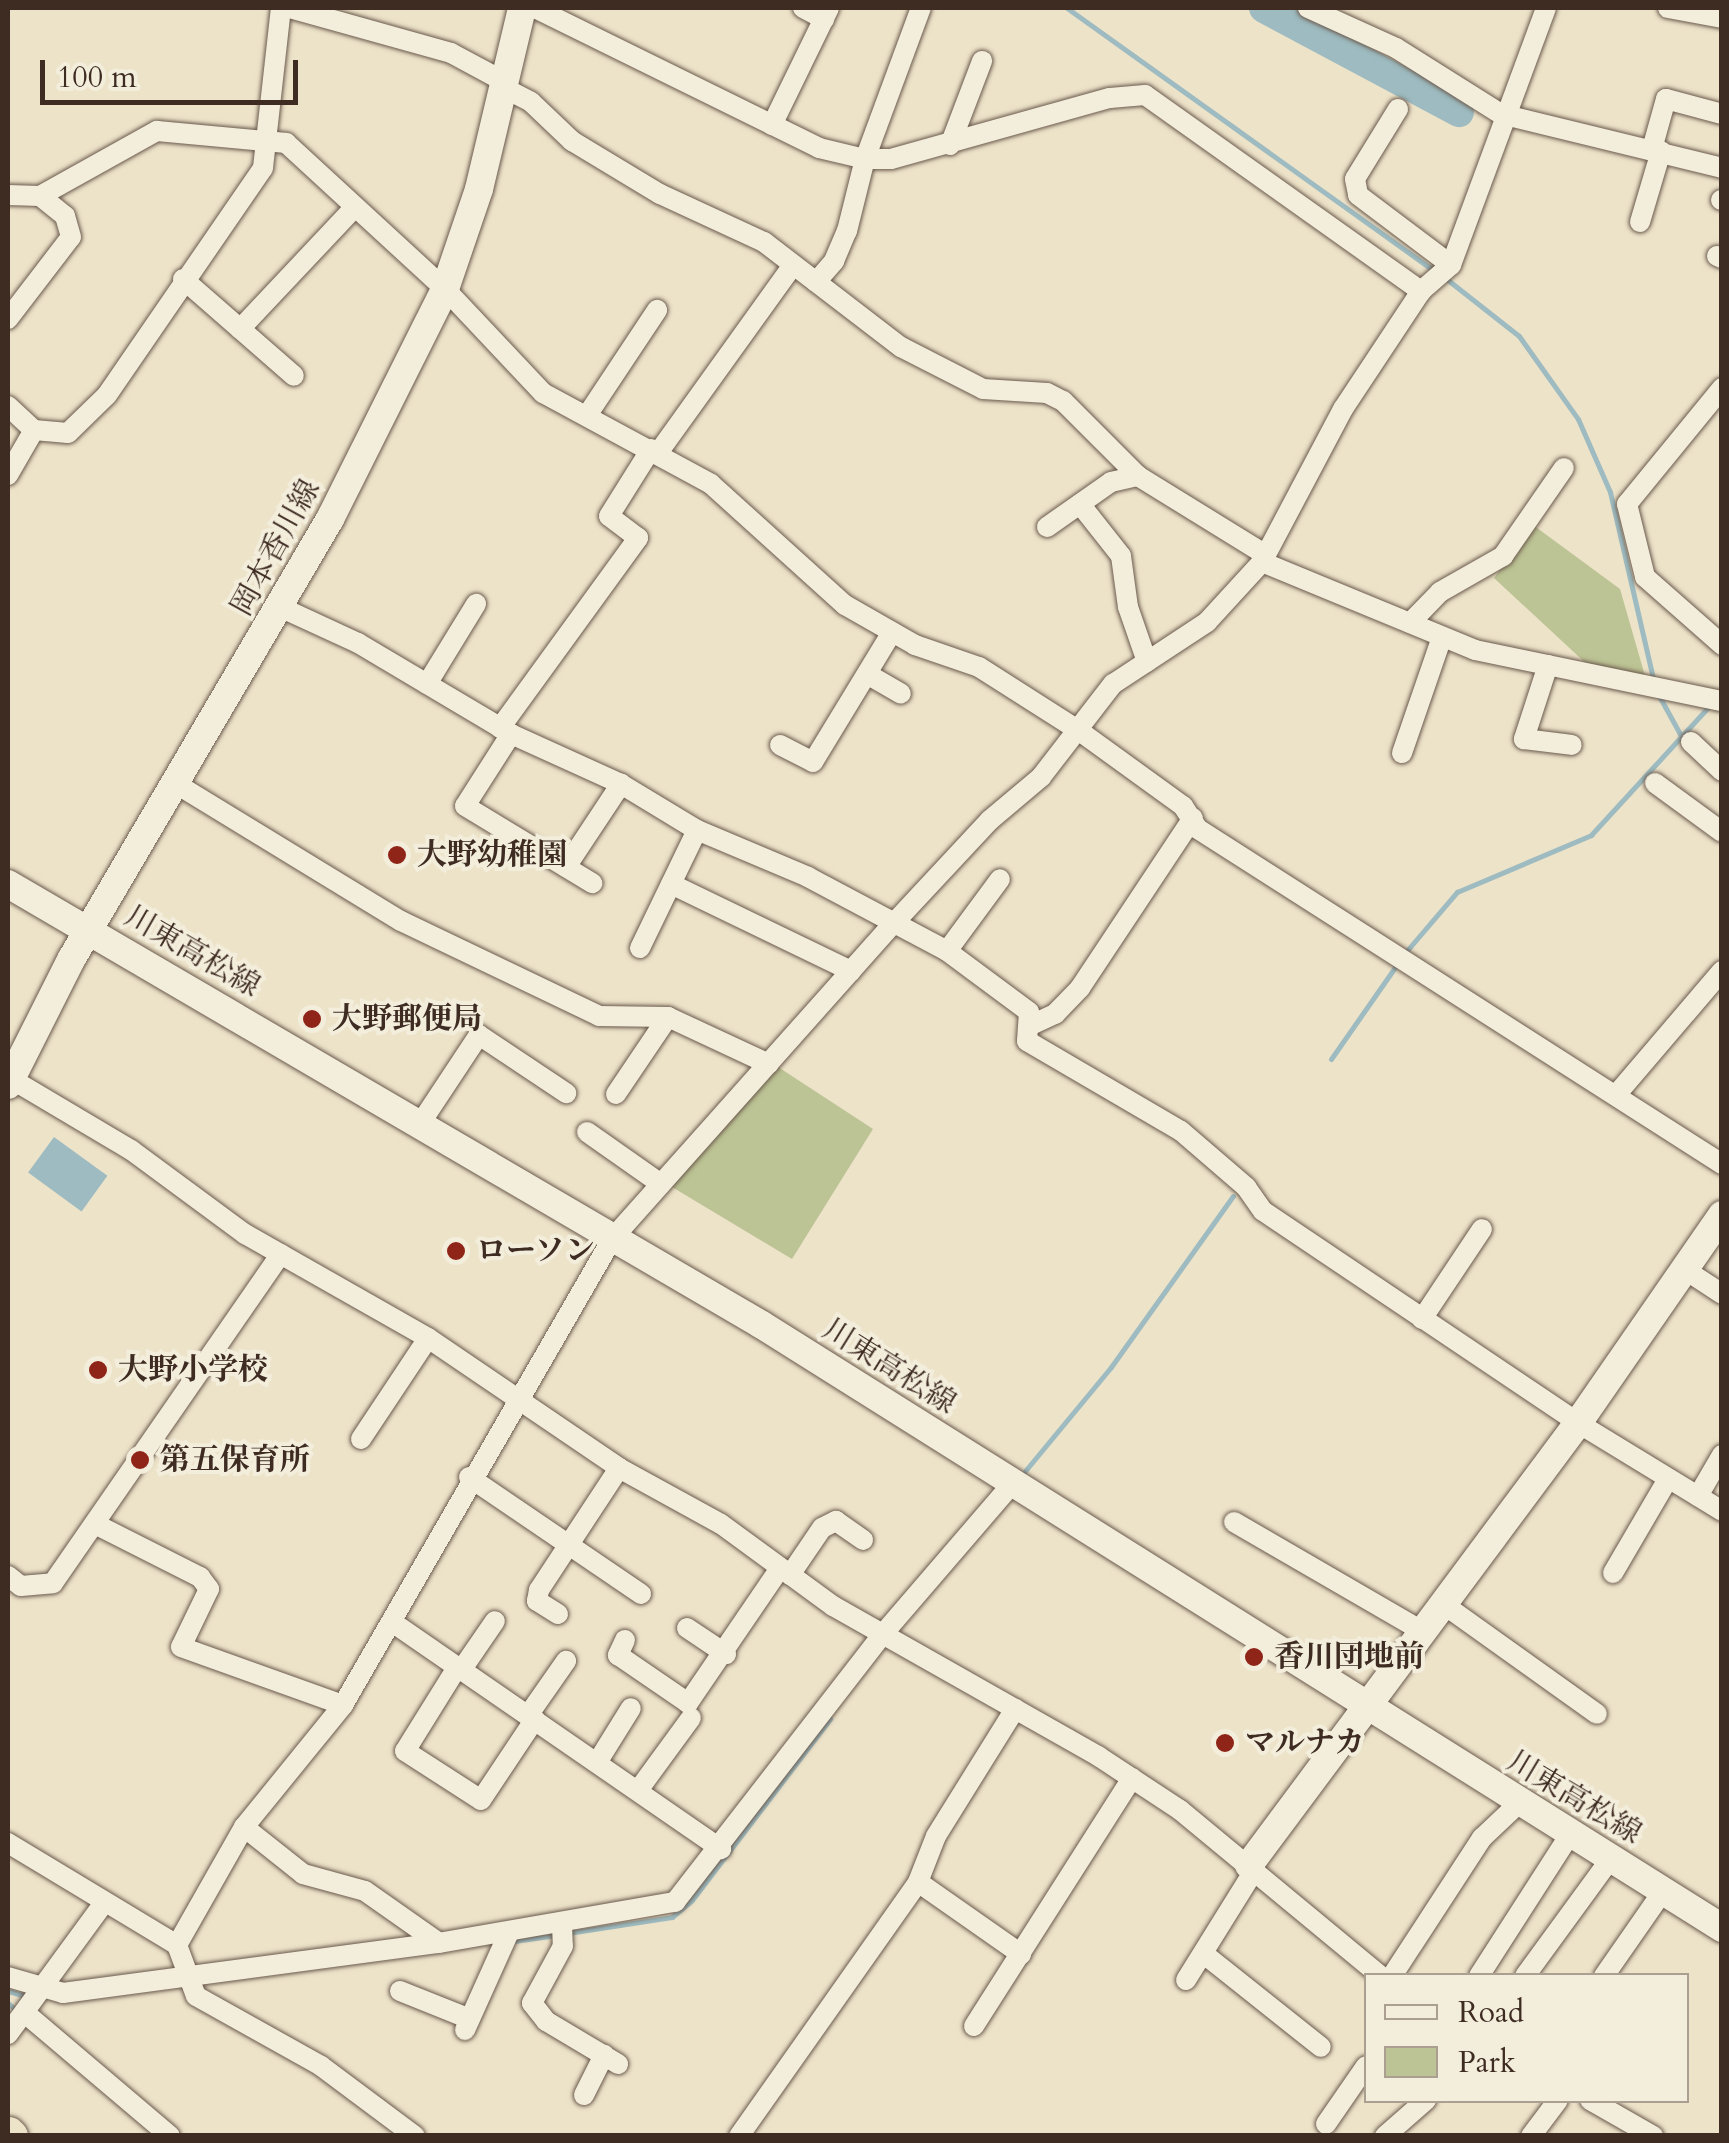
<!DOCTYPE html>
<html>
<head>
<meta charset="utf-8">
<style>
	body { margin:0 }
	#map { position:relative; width:1729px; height:2143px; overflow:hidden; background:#ede3c9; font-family:Cardo,"Noto Serif JP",serif }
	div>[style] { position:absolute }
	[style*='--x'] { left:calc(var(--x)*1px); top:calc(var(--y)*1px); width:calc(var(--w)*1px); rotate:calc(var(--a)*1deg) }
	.green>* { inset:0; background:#bcc394 }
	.water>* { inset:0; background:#9dbbc0; transform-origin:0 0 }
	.stream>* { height:5px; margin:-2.5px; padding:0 2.5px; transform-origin:2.5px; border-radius:2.5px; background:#9dbbc0 }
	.river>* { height:30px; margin:-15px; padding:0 15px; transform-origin:15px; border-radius:15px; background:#9dbbc0 }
	.roads { filter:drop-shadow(0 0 2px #6a594c) drop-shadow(0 0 2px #6a594c) }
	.street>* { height:20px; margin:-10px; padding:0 10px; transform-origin:10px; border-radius:10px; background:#f3eddc }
	.secondary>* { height:28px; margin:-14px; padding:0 14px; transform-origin:14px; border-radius:14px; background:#f3eddc }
	.highway>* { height:35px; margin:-17.5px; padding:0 17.5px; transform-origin:17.5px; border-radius:17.5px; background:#ede3c9 }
	.dots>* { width:28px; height:28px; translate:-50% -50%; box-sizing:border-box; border:5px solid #f3eddc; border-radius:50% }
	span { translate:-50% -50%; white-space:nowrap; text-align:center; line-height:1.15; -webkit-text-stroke:8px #f3eddc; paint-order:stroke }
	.street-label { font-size:30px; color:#3e2b22 }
	.poi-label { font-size:30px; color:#3e2b22; font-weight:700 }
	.left { translate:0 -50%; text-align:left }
	.frame { position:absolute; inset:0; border:10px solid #3e2b22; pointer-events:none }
	.legend { position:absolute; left:1364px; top:1973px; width:325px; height:130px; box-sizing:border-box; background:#f3eddc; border:2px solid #ab9f92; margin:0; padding:12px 18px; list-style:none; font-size:30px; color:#3e2b22 }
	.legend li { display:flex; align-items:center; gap:20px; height:50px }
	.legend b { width:50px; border:2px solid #ab9f92 }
	.scale { position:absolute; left:40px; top:60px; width:258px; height:45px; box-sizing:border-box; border:5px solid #3e2b22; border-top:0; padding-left:12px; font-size:30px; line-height:35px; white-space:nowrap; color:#3e2b22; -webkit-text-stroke:8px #f3eddc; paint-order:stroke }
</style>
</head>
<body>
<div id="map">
	<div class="green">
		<div style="clip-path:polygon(1533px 525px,1620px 589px,1645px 676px,1591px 668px,1494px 578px)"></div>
		<div style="clip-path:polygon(775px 1065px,873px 1129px,792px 1259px,667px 1184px)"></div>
	</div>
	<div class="water">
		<div style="left:54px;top:1137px;width:66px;height:44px;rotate:36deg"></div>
	</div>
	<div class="stream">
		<div style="--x:1067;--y:8;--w:452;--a:35.6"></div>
		<div style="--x:1444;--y:277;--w:95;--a:38.2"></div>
		<div style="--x:1519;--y:336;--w:102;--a:54.6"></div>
		<div style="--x:1578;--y:419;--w:80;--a:66.3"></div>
		<div style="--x:1610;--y:492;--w:191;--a:77"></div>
		<div style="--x:1658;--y:694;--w:58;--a:61.2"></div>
		<div style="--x:1404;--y:954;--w:82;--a:-49.5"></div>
		<div style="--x:1457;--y:892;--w:146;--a:-23"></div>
		<div style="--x:1591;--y:835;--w:176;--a:-47.5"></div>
		<div style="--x:1331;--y:1059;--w:117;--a:-55.1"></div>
		<div style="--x:1025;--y:1471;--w:135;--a:-50.4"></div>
		<div style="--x:1111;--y:1367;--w:210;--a:-54.5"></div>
		<div style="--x:568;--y:1933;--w:105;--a:-8.7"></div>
		<div style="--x:672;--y:1917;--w:26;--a:-40"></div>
		<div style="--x:692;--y:1900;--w:228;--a:-52.7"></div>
		<div style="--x:514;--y:1941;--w:43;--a:-7.9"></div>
		<div style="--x:8;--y:1991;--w:22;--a:16"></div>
		<div style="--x:8;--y:2003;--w:13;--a:42"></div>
	</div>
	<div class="river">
		<div style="--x:1264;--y:8;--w:221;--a:28.1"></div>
	</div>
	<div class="roads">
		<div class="street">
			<div style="--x:290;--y:8;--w:167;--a:15.6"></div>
			<div style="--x:451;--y:53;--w:61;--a:28.2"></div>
			<div style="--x:535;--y:8;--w:317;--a:26.2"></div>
			<div style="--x:819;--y:148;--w:47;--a:13.4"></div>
			<div style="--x:865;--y:159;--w:26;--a:0"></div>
			<div style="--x:891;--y:159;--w:227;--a:-15.6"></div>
			<div style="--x:1110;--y:98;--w:35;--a:-5"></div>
			<div style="--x:1145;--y:95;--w:339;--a:35.4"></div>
			<div style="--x:803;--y:8;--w:24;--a:28"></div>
			<div style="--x:1308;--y:8;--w:97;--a:24.4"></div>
			<div style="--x:1396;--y:48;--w:124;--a:32.2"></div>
			<div style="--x:1501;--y:114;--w:228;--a:13.7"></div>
			<div style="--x:1668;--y:8;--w:55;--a:10.5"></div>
			<div style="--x:504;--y:88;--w:30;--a:27"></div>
			<div style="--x:531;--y:102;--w:57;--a:43.6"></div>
			<div style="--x:572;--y:141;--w:103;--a:31.1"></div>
			<div style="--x:660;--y:194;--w:115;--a:24.8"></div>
			<div style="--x:764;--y:242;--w:173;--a:37.5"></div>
			<div style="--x:901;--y:347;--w:92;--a:27.1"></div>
			<div style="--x:983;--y:389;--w:64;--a:3.6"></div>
			<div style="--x:1047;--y:393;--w:18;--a:27"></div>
			<div style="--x:1063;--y:401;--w:106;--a:45"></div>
			<div style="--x:1138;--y:476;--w:150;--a:31.7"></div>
			<div style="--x:1398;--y:109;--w:82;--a:121.6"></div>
			<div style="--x:1355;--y:179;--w:16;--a:79"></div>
			<div style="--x:1358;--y:195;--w:116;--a:37"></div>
			<div style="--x:772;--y:125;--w:130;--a:-64"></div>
			<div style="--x:950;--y:145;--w:90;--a:-69.1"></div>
			<div style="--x:1652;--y:149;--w:52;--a:-74.4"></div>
			<div style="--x:1666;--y:99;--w:58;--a:15"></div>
			<div style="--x:8;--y:195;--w:32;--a:2"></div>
			<div style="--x:40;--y:196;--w:134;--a:-29.1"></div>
			<div style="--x:157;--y:131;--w:130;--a:5.3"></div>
			<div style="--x:286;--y:143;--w:216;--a:42.6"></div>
			<div style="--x:445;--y:289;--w:143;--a:46.7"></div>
			<div style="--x:543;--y:393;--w:191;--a:28.4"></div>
			<div style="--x:711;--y:484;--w:181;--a:42.1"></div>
			<div style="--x:845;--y:605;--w:81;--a:29.7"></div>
			<div style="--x:915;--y:645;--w:68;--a:19"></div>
			<div style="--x:979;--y:667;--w:117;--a:32.5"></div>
			<div style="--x:1078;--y:730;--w:130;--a:35.9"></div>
			<div style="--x:1183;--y:806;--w:27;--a:57"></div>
			<div style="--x:1198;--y:829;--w:622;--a:32.59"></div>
			<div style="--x:1721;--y:200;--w:1;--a:0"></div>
			<div style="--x:1640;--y:222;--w:74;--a:-73.5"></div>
			<div style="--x:1717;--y:256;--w:5;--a:22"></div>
			<div style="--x:183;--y:279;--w:147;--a:41.1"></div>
			<div style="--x:816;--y:282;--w:28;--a:-49"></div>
			<div style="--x:834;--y:261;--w:33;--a:-67"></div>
			<div style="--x:847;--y:231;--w:74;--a:-76"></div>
			<div style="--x:865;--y:159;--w:161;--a:-69.7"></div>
			<div style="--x:8;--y:319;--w:103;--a:-52.5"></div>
			<div style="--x:71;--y:237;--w:22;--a:-106"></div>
			<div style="--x:65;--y:216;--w:32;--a:-141"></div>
			<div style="--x:240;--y:329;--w:166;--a:-46.7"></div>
			<div style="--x:1722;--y:388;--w:150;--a:129.3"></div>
			<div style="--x:1627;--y:504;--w:75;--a:76.1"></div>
			<div style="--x:1645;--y:577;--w:103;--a:41.4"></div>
			<div style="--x:8;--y:406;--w:35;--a:43"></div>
			<div style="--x:588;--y:414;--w:125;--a:-56.4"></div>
			<div style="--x:658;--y:453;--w:231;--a:-54.3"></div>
			<div style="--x:8;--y:475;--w:52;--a:-60"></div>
			<div style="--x:34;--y:430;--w:34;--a:5"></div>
			<div style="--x:68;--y:433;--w:54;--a:-44.3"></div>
			<div style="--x:107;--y:395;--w:275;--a:-55.5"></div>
			<div style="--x:263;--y:168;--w:161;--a:-83.6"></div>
			<div style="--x:1080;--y:504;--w:66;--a:51.7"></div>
			<div style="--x:1121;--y:556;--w:51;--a:82.2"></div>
			<div style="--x:1128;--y:607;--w:58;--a:70.9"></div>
			<div style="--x:1047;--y:527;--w:78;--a:-35.1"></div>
			<div style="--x:1111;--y:482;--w:28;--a:-13"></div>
			<div style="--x:1262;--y:562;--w:230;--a:22.4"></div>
			<div style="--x:1475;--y:650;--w:252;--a:11.7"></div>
			<div style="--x:280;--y:607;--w:86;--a:24.8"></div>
			<div style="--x:358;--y:643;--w:178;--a:30.7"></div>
			<div style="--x:511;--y:734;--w:121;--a:24.4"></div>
			<div style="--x:621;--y:784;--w:89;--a:31.2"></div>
			<div style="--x:697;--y:830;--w:121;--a:22.9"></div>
			<div style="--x:808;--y:877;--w:157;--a:28"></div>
			<div style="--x:947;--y:951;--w:102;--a:36.6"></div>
			<div style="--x:1029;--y:1012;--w:29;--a:94"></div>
			<div style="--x:1027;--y:1041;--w:178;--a:30.3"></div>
			<div style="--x:1181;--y:1131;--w:86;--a:40.7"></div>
			<div style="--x:1246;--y:1187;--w:29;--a:55"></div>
			<div style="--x:1263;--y:1211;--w:380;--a:33.9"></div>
			<div style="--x:1578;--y:1423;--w:169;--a:31.4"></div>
			<div style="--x:1410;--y:623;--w:43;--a:-45.9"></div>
			<div style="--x:1440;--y:592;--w:73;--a:-29.7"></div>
			<div style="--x:1503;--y:556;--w:107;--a:-55.3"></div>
			<div style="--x:1548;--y:665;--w:78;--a:108"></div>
			<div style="--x:1524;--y:739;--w:48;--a:7.1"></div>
			<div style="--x:867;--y:674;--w:39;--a:30"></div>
			<div style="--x:427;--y:684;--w:94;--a:-58.5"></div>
			<div style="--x:500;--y:728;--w:235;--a:-54"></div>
			<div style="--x:638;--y:538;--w:36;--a:-143"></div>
			<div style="--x:609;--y:516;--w:79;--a:-57.9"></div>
			<div style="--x:511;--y:734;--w:85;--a:122.6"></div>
			<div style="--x:465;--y:806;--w:149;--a:31.2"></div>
			<div style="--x:1691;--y:742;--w:42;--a:43.1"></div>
			<div style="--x:780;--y:745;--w:37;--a:27"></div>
			<div style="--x:813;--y:762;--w:152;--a:-58.7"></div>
			<div style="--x:1402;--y:753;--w:123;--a:-71"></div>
			<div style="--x:1655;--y:783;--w:83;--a:36.2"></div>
			<div style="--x:178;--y:785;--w:261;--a:31.4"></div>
			<div style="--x:401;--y:921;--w:220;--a:25.6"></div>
			<div style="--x:599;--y:1016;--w:69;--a:0.8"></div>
			<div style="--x:668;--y:1017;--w:111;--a:25"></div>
			<div style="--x:566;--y:867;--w:100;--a:-56.5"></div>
			<div style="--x:671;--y:884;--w:200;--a:25.8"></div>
			<div style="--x:640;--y:948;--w:131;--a:-64.2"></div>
			<div style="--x:947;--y:951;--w:89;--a:-53.6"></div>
			<div style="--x:1029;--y:1026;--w:29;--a:-25"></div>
			<div style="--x:1055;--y:1014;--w:36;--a:-46"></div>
			<div style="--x:1080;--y:988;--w:204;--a:-56.4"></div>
			<div style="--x:8;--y:1077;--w:143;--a:30.7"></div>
			<div style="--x:131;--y:1150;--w:142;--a:36.4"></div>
			<div style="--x:245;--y:1234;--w:210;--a:29.6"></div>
			<div style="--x:428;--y:1338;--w:231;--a:34.2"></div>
			<div style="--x:619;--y:1468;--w:116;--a:28.8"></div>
			<div style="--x:721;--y:1524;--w:139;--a:36.2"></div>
			<div style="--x:833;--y:1606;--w:305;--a:29.5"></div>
			<div style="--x:1098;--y:1756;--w:98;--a:33.4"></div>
			<div style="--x:1180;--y:1810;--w:261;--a:39.6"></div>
			<div style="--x:616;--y:1094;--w:93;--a:-56"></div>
			<div style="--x:1616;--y:1095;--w:163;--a:-49.5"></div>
			<div style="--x:420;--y:1124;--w:107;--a:-56.5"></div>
			<div style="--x:479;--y:1035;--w:105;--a:33.7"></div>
			<div style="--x:587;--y:1132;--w:90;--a:35.1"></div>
			<div style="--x:1684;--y:1269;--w:45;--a:33.3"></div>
			<div style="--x:1422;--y:1319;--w:108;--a:-56.3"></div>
			<div style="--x:361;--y:1439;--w:121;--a:-56.4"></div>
			<div style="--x:469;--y:1477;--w:208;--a:34.2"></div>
			<div style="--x:1698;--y:1496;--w:48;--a:-59.7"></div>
			<div style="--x:1234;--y:1522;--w:217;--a:30.1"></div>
			<div style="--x:95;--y:1524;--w:118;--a:26.8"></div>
			<div style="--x:200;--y:1577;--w:15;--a:53"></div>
			<div style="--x:209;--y:1589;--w:64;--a:115.8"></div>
			<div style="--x:181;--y:1647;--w:172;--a:19.7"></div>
			<div style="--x:1613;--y:1573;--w:109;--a:-59.7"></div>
			<div style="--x:790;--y:1575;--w:57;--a:-55.8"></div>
			<div style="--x:822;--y:1528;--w:16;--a:-27"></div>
			<div style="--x:836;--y:1521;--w:33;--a:35"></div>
			<div style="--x:8;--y:1576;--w:16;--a:38"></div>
			<div style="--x:21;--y:1586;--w:32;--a:-5"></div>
			<div style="--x:53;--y:1583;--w:400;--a:-55.3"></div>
			<div style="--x:1443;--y:1604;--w:189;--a:35.5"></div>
			<div style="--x:558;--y:1614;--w:25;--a:-148"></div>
			<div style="--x:537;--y:1601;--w:11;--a:-80"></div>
			<div style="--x:539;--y:1590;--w:146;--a:-56.7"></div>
			<div style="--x:392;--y:1622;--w:400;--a:34.6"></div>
			<div style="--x:687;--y:1628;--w:47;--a:33.7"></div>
			<div style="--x:625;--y:1640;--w:17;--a:115"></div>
			<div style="--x:618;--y:1655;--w:85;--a:34.4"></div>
			<div style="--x:688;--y:1703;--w:163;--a:-55.7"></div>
			<div style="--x:458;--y:1666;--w:100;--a:121.9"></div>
			<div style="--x:405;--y:1751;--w:90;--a:32.8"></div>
			<div style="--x:481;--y:1800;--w:97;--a:-56.3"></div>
			<div style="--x:462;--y:1669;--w:58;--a:-55.5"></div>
			<div style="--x:529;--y:1714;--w:65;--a:-55.1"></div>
			<div style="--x:598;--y:1761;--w:62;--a:-58.1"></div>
			<div style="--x:639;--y:1789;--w:88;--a:-53.8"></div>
			<div style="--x:244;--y:1827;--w:75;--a:38.5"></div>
			<div style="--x:303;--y:1874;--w:64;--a:15.3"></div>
			<div style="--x:365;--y:1891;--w:90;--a:35.1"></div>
			<div style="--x:8;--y:1843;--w:197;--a:31.1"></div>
			<div style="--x:177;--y:1945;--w:54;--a:69.6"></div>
			<div style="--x:196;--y:1996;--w:143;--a:29.2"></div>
			<div style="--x:321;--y:2066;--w:117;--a:36.7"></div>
			<div style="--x:918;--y:1882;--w:126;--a:35"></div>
			<div style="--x:562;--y:1923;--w:23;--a:88"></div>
			<div style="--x:563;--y:1946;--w:65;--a:118.5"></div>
			<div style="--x:532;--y:2003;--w:23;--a:52"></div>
			<div style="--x:546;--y:2021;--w:84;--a:30.8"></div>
			<div style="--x:177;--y:1945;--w:136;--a:-60.4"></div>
			<div style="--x:244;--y:1827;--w:157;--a:-50.9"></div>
			<div style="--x:343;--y:1705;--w:538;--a:-60"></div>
			<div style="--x:612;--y:1239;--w:422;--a:-48.3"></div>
			<div style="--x:893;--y:924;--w:142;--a:-47"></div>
			<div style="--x:990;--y:820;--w:67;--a:-40.1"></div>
			<div style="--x:1041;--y:777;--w:118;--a:-52.3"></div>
			<div style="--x:1113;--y:684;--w:113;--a:-33.4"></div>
			<div style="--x:1207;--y:622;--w:81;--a:-47.5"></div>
			<div style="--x:1262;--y:562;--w:173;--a:-62.1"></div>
			<div style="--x:1343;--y:409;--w:141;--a:-56.5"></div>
			<div style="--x:1421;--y:291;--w:40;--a:-41"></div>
			<div style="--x:1451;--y:265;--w:274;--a:-69.7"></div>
			<div style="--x:1204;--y:1954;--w:149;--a:38.5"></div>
			<div style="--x:1392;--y:1976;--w:165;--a:-56.9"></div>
			<div style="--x:1482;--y:1838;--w:51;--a:-43.4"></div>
			<div style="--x:1479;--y:1976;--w:169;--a:-57.3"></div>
			<div style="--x:1525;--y:1976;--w:146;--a:-53.9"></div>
			<div style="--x:1604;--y:1976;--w:103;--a:-55.2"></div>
			<div style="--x:8;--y:1977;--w:57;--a:16.2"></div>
			<div style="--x:63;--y:1993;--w:379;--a:-7.6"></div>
			<div style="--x:439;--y:1943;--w:240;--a:-9.9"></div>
			<div style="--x:675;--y:1902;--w:339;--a:-52.2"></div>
			<div style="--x:883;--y:1634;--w:198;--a:-49.3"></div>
			<div style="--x:1186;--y:1980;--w:131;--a:-58.1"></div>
			<div style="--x:400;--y:1991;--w:75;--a:21.8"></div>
			<div style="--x:25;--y:2013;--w:190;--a:40.3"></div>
			<div style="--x:974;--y:2026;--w:294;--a:-57.5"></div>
			<div style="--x:465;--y:2030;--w:107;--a:-65.8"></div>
			<div style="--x:8;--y:2034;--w:161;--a:-53.8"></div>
			<div style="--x:584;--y:2095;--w:45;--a:-63.4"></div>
			<div style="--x:1590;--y:2100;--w:73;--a:29.7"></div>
			<div style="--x:1326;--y:2124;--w:70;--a:-55.4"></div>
			<div style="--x:739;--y:2136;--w:311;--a:-54.8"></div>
			<div style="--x:918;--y:1882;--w:49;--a:-68.6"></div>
			<div style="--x:936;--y:1836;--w:150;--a:-58.1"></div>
			<div style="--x:1385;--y:2136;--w:55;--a:-41.3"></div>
			<div style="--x:1531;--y:2136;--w:45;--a:-53.1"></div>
		</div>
		<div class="secondary">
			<div style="--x:8;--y:884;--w:873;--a:30.32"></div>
			<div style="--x:762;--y:1325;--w:1134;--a:32.13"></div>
			<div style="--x:8;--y:1085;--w:142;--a:-63.3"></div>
			<div style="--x:72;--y:958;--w:509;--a:-59.56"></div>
			<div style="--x:330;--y:519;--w:257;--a:-63.4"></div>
			<div style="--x:445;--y:289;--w:106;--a:-71.2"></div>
			<div style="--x:479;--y:189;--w:186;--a:-76.6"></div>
			<div style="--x:1249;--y:1865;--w:551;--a:-53.34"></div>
			<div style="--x:1578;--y:1423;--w:253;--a:-55.3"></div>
		</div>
		<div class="highway">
			<div style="--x:8;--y:2134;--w:3;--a:45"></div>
		</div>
	</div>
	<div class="dots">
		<div style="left:397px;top:855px;background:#8f2418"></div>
		<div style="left:312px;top:1019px;background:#8f2418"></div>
		<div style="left:456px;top:1251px;background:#8f2418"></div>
		<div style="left:98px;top:1370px;background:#8f2418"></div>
		<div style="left:140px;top:1460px;background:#8f2418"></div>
		<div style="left:1254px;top:1657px;background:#8f2418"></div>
		<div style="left:1225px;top:1743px;background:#8f2418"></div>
	</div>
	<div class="street-label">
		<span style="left:276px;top:548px;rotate:-61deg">岡本香川線</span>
		<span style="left:192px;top:952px;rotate:30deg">川東高松線</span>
		<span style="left:889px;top:1367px;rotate:32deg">川東高松線</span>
		<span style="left:1574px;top:1798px;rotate:31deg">川東高松線</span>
	</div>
	<div class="poi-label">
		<span class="left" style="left:417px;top:855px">大野幼稚園</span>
		<span class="left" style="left:332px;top:1019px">大野郵便局</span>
		<span class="left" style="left:476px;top:1251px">ローソン</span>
		<span class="left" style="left:118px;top:1370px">大野小学校</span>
		<span class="left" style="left:160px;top:1460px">第五保育所</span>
		<span class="left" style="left:1274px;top:1657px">香川団地前</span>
		<span class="left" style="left:1245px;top:1743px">マルナカ</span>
	</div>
	<div class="frame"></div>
	<ul class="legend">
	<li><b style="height:12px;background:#f3eddc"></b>Road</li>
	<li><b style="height:28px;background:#bcc394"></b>Park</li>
	</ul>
	<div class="scale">100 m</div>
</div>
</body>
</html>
